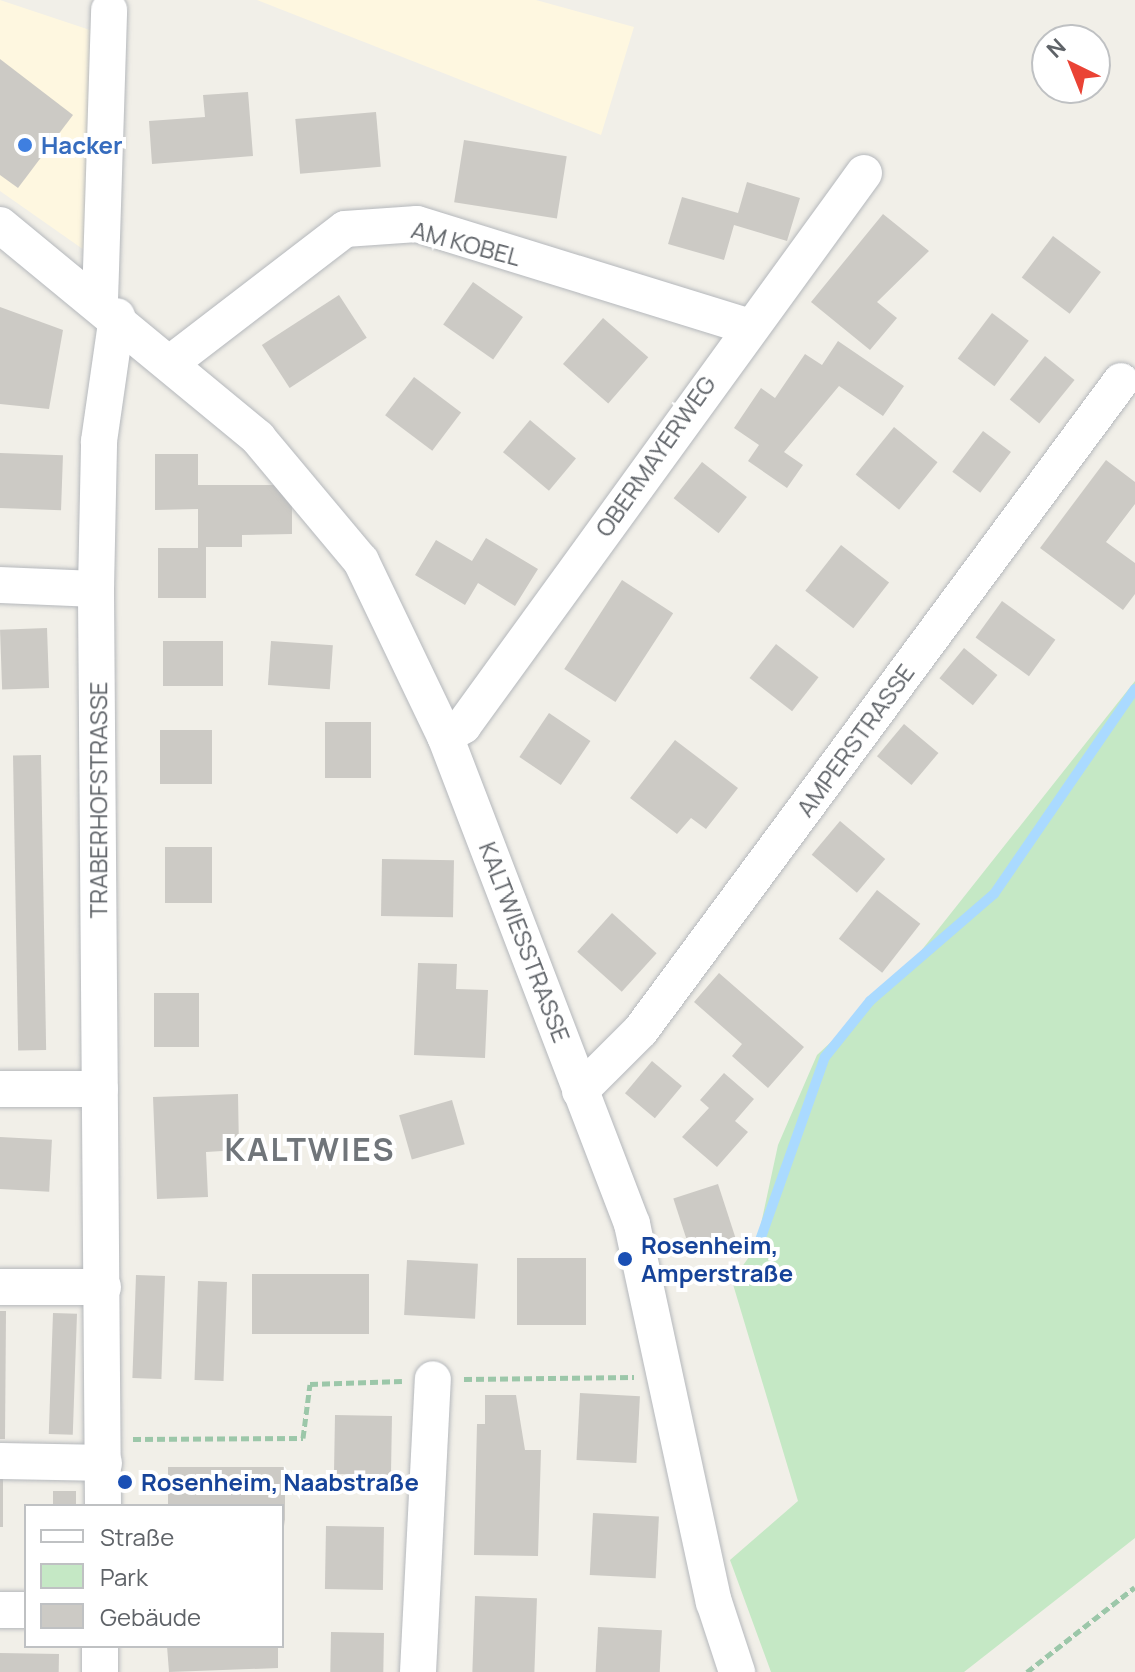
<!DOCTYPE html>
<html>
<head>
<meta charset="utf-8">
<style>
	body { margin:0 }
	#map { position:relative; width:1135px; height:1672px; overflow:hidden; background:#f1efe8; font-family:Manrope,sans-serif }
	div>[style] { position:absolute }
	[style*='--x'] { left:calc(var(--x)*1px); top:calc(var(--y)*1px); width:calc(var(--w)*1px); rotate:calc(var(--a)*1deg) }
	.commercial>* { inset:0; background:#fef7e0 }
	.green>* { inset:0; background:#c5e8c5 }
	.stream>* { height:10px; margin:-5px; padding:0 5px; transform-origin:5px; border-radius:5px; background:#aadaff }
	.building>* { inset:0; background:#cccac5; transform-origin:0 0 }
	.path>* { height:5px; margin-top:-2.5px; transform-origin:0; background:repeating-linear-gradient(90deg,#9cc7a9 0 8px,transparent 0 12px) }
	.roads { filter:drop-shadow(0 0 2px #b5b8bc) drop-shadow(0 0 2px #b5b8bc) }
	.minor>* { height:36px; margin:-18px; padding:0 18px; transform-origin:18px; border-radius:18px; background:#fff }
	.dots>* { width:22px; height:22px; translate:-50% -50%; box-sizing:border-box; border:4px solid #fff; border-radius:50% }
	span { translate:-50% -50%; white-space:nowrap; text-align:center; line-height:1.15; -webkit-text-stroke:8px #fff; paint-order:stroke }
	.shop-label { font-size:24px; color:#366cbe; font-weight:700 }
	.left { translate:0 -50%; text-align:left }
	.street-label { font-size:24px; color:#5f6368 }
	.transit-label { font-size:24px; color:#164399; font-weight:700 }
	.district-label { font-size:32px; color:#70757a; font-weight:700; letter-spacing:2px }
	.legend { position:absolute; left:24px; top:1504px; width:260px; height:144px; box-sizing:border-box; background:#fff; border:2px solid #bfc1c3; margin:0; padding:10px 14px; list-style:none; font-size:24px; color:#5f6368 }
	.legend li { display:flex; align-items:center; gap:16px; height:40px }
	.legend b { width:40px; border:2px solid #bfc1c3 }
	.north { position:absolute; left:1031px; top:24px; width:80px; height:80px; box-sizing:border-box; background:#fff; border:2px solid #bfc1c3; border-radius:50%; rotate:317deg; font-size:22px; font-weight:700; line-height:32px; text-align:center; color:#5f6368 }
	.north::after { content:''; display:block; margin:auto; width:28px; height:36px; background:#ea4335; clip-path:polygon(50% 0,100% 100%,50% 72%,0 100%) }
</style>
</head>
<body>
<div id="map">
	<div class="commercial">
		<div style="clip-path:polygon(0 0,93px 31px,87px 252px,0 191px)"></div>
		<div style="clip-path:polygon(257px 0,536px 0,634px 27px,601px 135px)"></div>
	</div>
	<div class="green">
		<div style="clip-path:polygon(1135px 681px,1135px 1538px,964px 1672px,771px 1672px,730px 1560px,798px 1501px,732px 1281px,756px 1247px,778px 1145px,817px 1055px,898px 980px)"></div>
	</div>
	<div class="stream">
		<div style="--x:759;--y:1243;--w:197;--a:-70.5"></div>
		<div style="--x:825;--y:1057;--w:72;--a:-51.2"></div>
		<div style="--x:870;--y:1001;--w:164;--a:-40.8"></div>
		<div style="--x:994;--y:894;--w:249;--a:-55.5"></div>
	</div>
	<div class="building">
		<div style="clip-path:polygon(0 59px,73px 115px,18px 188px,0 175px)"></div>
		<div style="clip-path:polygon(248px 92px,253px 156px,152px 164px,149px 121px,205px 117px,203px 95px)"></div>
		<div style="left:376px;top:112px;width:55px;height:81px;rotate:85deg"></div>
		<div style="left:464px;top:140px;width:104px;height:63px;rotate:9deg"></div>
		<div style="clip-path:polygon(747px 182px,800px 198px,787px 241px,734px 225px,724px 260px,668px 244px,682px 197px,738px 213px)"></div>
		<div style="clip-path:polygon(883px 214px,929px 251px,877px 302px,897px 318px,870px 350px,811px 302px)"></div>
		<div style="left:1053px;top:236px;width:60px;height:52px;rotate:37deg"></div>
		<div style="left:473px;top:282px;width:61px;height:52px;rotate:35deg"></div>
		<div style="left:339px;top:295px;width:51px;height:92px;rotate:57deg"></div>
		<div style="clip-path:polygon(0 307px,63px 330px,49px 409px,0 404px)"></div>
		<div style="left:992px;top:313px;width:46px;height:57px;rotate:37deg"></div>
		<div style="left:603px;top:318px;width:60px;height:61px;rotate:41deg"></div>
		<div style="clip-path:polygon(838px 341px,904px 386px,883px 416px,839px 386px,784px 452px,803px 465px,787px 488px,748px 461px,759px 445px,734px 428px,761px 388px,775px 398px,805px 354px,822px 365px)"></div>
		<div style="left:1045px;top:356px;width:38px;height:56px;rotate:39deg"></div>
		<div style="left:414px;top:377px;width:59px;height:48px;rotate:37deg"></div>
		<div style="left:530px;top:420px;width:60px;height:42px;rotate:40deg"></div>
		<div style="left:894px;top:427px;width:56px;height:61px;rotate:39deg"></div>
		<div style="left:983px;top:431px;width:35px;height:51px;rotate:37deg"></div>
		<div style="left:0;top:453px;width:63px;height:55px;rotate:2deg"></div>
		<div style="clip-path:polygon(155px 454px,198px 454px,198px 485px,292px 485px,292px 534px,242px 535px,242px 547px,206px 547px,206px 598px,158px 598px,158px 548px,198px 548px,198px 509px,155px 510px)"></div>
		<div style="clip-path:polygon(1106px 460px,1135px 482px,1135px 504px,1106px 542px,1135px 563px,1135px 594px,1123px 610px,1040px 548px)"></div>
		<div style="left:702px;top:462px;width:57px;height:46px;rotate:38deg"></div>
		<div style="clip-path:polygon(486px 538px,538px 569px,515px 606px,478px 583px,465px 605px,415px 575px,436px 540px,472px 561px)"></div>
		<div style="left:841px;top:545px;width:61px;height:58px;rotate:38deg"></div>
		<div style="left:622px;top:580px;width:61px;height:106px;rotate:33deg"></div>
		<div style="left:1002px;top:601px;width:66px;height:45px;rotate:36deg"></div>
		<div style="left:47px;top:628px;width:60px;height:47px;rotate:88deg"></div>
		<div style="left:163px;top:641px;width:60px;height:45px"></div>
		<div style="left:271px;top:641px;width:62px;height:44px;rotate:4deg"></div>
		<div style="left:776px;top:644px;width:54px;height:43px;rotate:38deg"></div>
		<div style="left:964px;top:648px;width:43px;height:39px;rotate:39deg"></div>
		<div style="left:549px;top:713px;width:50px;height:53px;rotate:34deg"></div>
		<div style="left:325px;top:722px;width:46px;height:56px"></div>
		<div style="left:904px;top:724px;width:45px;height:42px;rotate:40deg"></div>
		<div style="left:160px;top:730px;width:52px;height:54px"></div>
		<div style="clip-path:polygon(675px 740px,738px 788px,706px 829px,691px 818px,677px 834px,630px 798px)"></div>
		<div style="left:41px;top:755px;width:295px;height:28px;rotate:89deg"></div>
		<div style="left:840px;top:821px;width:59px;height:44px;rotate:40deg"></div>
		<div style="left:165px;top:847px;width:47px;height:56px"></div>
		<div style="left:382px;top:859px;width:72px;height:57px;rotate:1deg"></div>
		<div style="left:877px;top:890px;width:55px;height:62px;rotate:38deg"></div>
		<div style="left:612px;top:913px;width:60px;height:52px;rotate:42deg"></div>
		<div style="clip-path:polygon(418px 963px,457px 964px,456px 989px,488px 990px,485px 1058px,414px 1055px)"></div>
		<div style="clip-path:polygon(719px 973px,804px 1047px,768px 1088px,732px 1056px,742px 1044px,694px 1002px)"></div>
		<div style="left:154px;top:993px;width:45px;height:54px"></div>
		<div style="left:652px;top:1061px;width:39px;height:42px;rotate:40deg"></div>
		<div style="clip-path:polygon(724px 1073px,754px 1099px,735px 1121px,748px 1132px,717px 1167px,682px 1137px,709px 1108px,700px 1100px)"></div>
		<div style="clip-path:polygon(238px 1094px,239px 1150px,206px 1152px,208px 1197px,157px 1199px,153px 1097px)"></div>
		<div style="left:452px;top:1100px;width:46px;height:55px;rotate:74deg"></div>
		<div style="left:0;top:1137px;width:52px;height:52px;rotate:3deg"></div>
		<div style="left:718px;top:1184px;width:56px;height:47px;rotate:72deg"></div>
		<div style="left:586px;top:1258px;width:67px;height:69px;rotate:90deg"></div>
		<div style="left:407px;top:1260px;width:71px;height:55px;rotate:3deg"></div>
		<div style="left:252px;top:1274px;width:117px;height:60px"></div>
		<div style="left:136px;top:1275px;width:29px;height:103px;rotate:2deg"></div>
		<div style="left:198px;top:1281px;width:29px;height:99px;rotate:2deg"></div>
		<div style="clip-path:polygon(0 1311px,6px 1311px,5px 1439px,0 1439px)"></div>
		<div style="left:53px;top:1313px;width:24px;height:121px;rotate:2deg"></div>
		<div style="left:580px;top:1393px;width:60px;height:67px;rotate:3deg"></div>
		<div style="clip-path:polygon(485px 1395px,516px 1395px,525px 1450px,541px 1450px,538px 1556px,474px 1555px,477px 1424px,485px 1424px)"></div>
		<div style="left:335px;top:1415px;width:57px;height:59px;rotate:1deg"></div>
		<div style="clip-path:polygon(168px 1467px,285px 1467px,285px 1526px,282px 1506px,168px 1506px)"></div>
		<div style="left:0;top:1472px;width:3px;height:55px"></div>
		<div style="left:53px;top:1491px;width:23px;height:15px"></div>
		<div style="left:593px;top:1513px;width:66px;height:62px;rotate:3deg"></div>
		<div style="left:326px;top:1526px;width:58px;height:63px;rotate:1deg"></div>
		<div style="left:475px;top:1596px;width:62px;height:76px;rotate:2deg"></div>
		<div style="left:598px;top:1627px;width:64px;height:45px;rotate:3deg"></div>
		<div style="left:331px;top:1632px;width:53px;height:40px;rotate:1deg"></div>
		<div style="clip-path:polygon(167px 1646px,278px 1646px,278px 1668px,169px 1672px)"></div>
		<div style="left:0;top:1653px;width:59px;height:19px;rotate:1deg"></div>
	</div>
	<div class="path">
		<div style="--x:464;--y:1379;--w:170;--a:-0.7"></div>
		<div style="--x:133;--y:1439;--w:170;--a:-0.3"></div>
		<div style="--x:303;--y:1438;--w:54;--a:-82.6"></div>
		<div style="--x:310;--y:1384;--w:92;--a:-1.9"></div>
		<div style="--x:1027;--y:1672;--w:137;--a:-38.2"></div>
	</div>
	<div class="roads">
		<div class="minor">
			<div style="--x:0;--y:225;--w:335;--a:39.5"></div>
			<div style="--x:258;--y:438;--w:160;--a:50.1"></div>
			<div style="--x:361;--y:561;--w:194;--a:64.4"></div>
			<div style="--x:445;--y:736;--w:523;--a:69.03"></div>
			<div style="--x:632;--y:1224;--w:387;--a:77.8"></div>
			<div style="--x:714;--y:1602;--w:74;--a:71.8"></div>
			<div style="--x:100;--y:301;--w:291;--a:-88.2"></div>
			<div style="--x:173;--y:361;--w:217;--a:-37.5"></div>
			<div style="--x:345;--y:229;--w:72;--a:-4"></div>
			<div style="--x:417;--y:224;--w:345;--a:17.2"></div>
			<div style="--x:0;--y:585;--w:96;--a:2.4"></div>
			<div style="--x:445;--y:736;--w:21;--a:-29"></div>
			<div style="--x:463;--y:726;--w:683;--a:-54.05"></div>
			<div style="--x:0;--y:1089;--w:100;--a:0"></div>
			<div style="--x:580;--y:1091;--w:86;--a:-45"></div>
			<div style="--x:641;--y:1030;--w:807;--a:-53.51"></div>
			<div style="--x:0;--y:1287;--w:103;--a:0"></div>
			<div style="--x:0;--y:1461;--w:104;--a:1.1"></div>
			<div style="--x:103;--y:1506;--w:917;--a:-90.44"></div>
			<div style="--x:96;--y:589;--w:148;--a:-88.8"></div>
			<div style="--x:99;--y:441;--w:126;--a:-81.8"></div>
			<div style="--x:0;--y:1610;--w:26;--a:0"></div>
			<div style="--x:100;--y:1672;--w:26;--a:-90"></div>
			<div style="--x:418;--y:1672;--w:293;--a:-87.1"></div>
		</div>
	</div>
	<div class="dots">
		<div style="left:25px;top:145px;background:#3f7fe0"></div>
		<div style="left:625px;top:1259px;background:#1a4fb4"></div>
		<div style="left:125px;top:1482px;background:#1a4fb4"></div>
	</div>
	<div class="shop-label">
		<span class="left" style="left:41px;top:145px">Hacker</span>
	</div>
	<div class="street-label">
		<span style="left:466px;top:243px;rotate:15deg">AM KOBEL</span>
		<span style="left:655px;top:456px;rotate:-55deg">OBERMAYERWEG</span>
		<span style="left:855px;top:740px;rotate:-54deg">AMPERSTRASSE</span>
		<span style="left:98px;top:800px;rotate:-90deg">TRABERHOFSTRASSE</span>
		<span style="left:525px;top:942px;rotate:69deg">KALTWIESSTRASSE</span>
	</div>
	<div class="transit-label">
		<span class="left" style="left:641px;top:1259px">Rosenheim,<br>Amperstraße</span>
		<span class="left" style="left:141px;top:1482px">Rosenheim, Naabstraße</span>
	</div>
	<div class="district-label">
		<span style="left:310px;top:1149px">KALTWIES</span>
	</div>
	<ul class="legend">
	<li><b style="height:10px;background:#fff"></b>Straße</li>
	<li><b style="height:22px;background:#c5e8c5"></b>Park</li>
	<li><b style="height:22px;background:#cccac5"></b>Gebäude</li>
	</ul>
	<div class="north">N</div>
</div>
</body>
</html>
